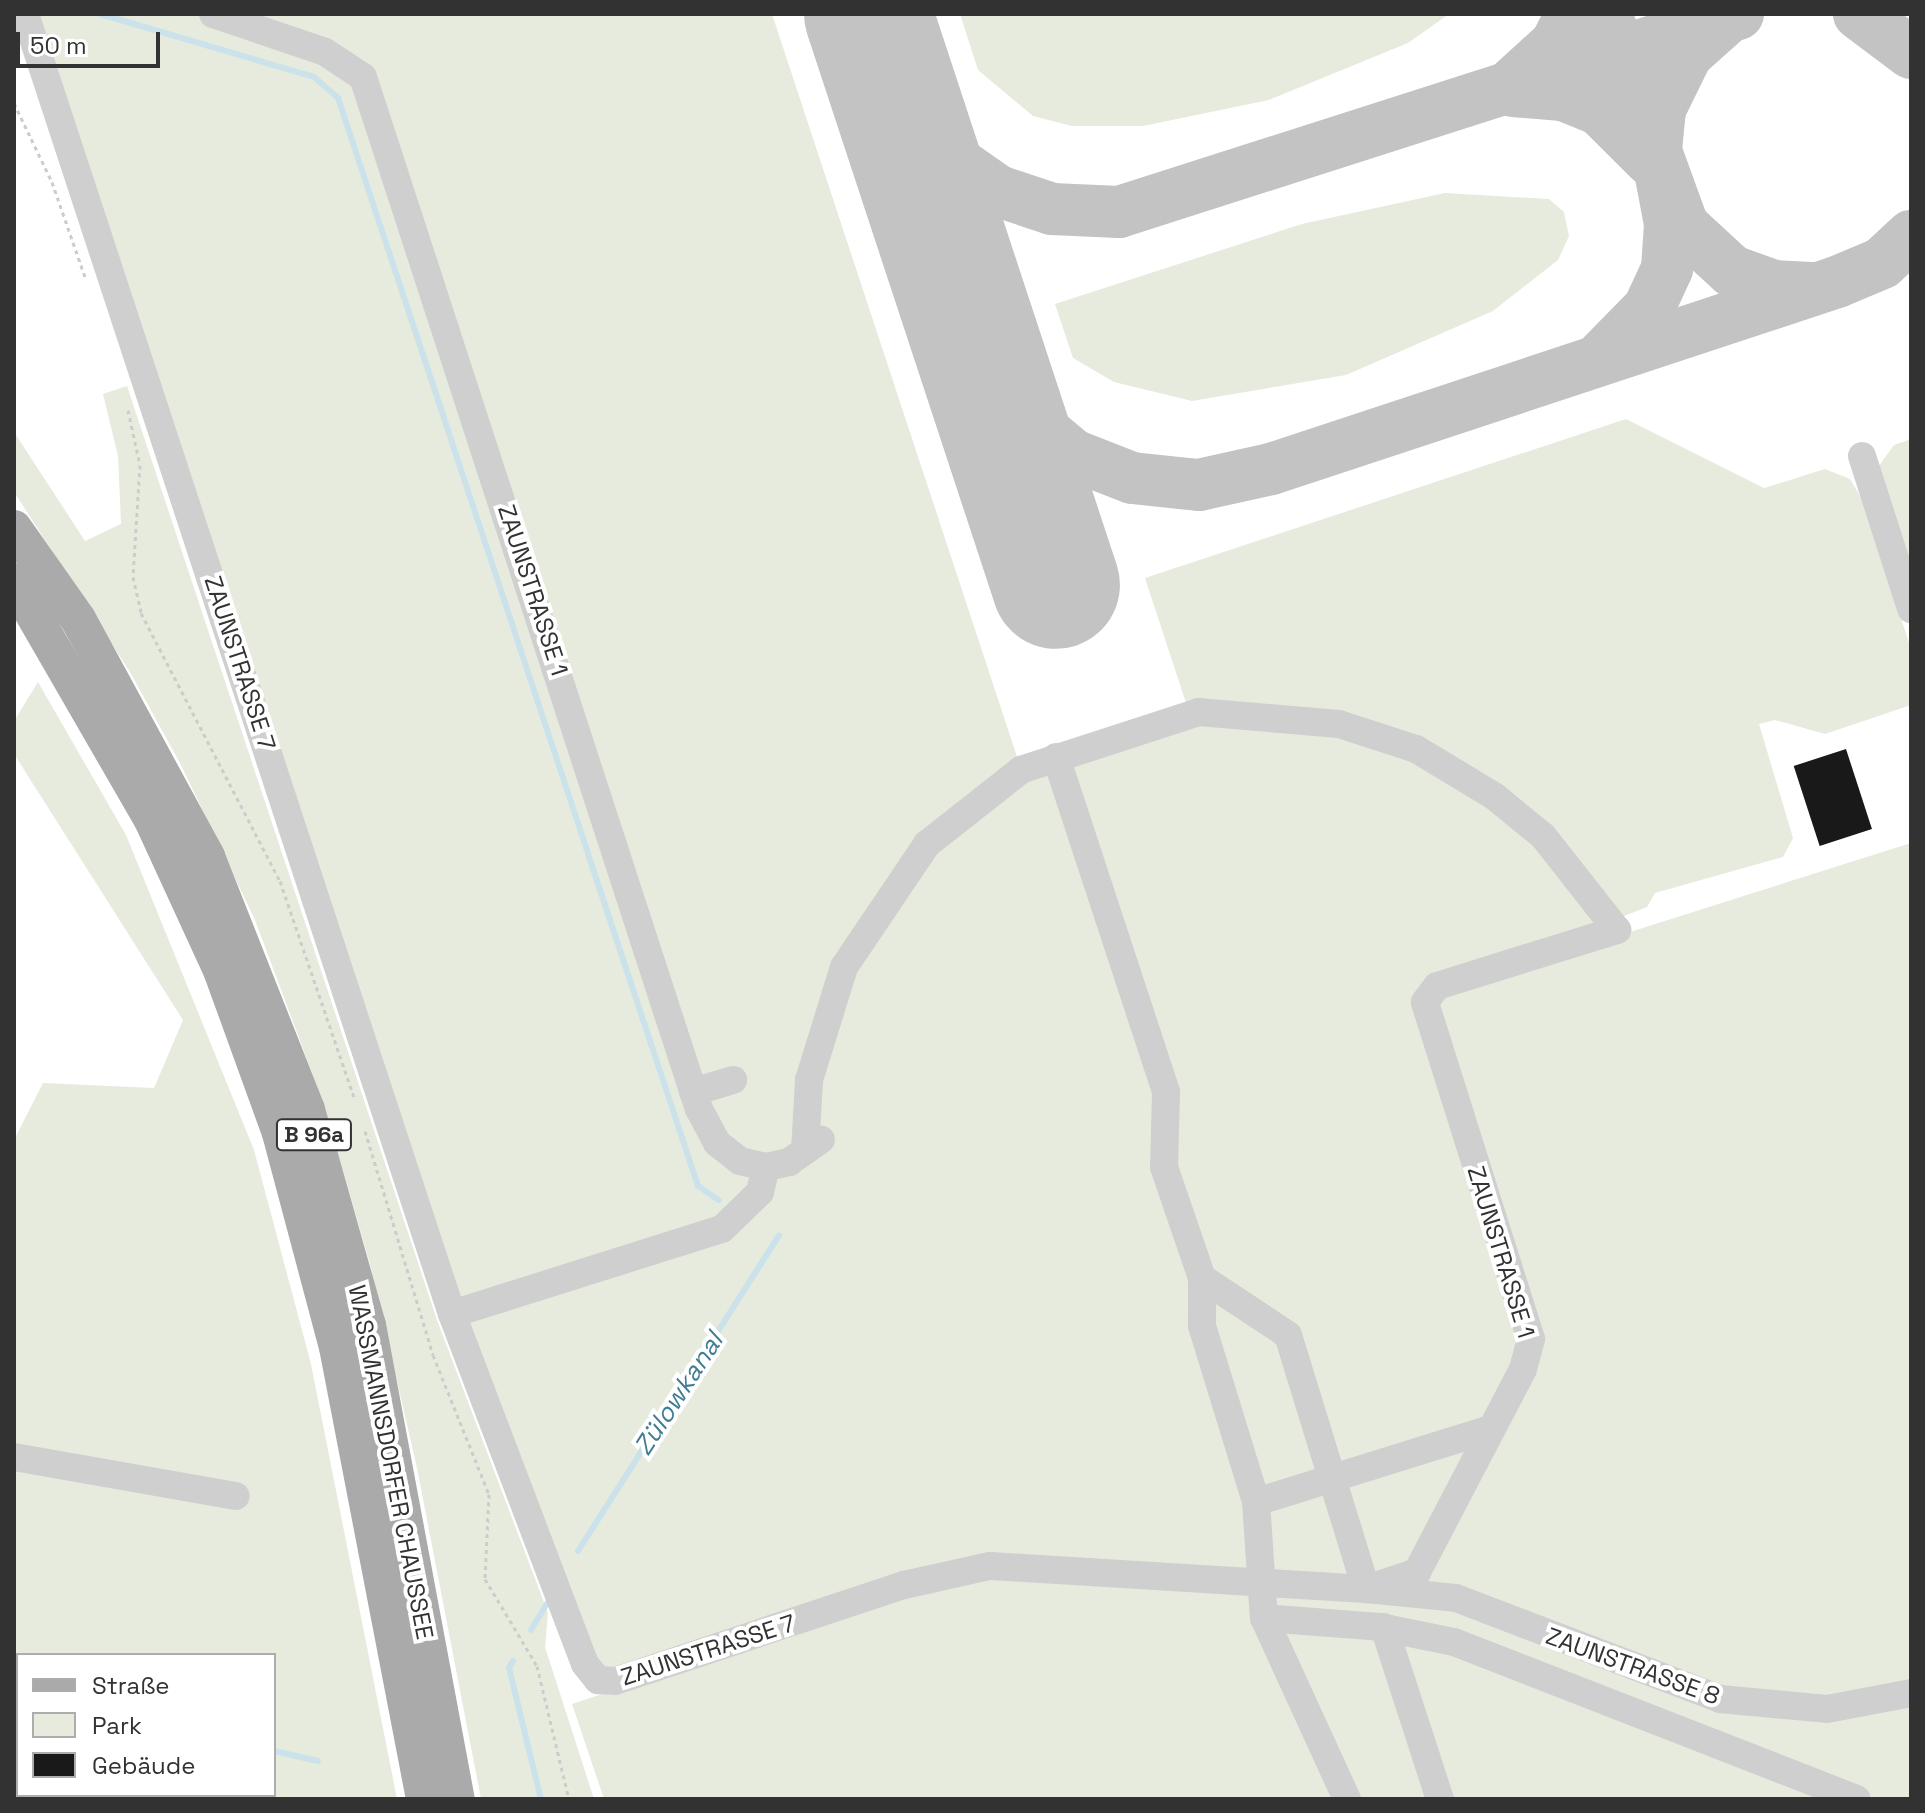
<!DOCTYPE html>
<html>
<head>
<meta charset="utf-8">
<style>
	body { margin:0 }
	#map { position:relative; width:1925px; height:1813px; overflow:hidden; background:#fff; font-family:"Space Grotesk",sans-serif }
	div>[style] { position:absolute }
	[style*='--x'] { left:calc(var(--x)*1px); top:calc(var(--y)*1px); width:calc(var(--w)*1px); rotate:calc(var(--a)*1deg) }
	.green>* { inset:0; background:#e6ebde }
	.stream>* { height:6px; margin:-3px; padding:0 3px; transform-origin:3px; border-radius:3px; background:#cbe2eb }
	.taxiway>* { height:52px; margin:-26px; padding:0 26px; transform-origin:26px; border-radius:26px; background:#c3c3c3 }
	.runway>* { height:128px; margin:-64px; padding:0 64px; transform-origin:64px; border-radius:64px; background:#c3c3c3 }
	.building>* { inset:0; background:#191919; transform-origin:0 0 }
	.path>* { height:3px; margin-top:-1.5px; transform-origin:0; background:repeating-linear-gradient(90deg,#ccc 0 4px,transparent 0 8px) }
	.minor>* { height:28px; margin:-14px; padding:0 14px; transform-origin:14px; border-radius:14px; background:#cfcfcf }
	.major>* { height:36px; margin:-18px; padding:0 18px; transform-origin:18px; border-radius:18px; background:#aaa }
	span { translate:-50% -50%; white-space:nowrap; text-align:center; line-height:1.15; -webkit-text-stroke:8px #fff; paint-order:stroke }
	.shield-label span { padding:2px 6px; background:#fff; border:2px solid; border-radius:6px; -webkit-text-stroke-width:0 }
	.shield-label { font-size:22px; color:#323232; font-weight:700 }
	.street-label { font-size:24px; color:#323232 }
	.water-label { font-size:26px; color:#407d94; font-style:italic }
	.frame { position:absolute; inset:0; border:16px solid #323232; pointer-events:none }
	.legend { position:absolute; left:16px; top:1653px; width:260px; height:144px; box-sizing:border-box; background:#fff; border:2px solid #adadad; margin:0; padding:10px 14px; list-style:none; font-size:24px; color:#323232 }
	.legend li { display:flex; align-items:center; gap:16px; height:40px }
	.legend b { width:40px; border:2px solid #adadad }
	.scale { position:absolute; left:16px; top:32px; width:144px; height:36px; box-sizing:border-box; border:4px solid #323232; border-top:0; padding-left:10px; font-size:24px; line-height:28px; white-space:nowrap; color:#323232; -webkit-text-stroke:6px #fff; paint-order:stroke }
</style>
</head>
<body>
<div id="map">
	<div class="green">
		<div style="clip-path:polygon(37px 14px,772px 14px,1025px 781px,1197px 727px,1197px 721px,1285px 722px,1427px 764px,1540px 843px,1611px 938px,1911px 843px,1911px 1799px,604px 1799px,572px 1704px,605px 1693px,481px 1367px)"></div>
		<div style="clip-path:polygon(960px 14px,1449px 14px,1408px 43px,1269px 100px,1143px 126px,1072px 126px,1033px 116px,978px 70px)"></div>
		<div style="clip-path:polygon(1445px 193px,1549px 199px,1564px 212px,1569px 236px,1558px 260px,1493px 311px,1346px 375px,1192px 401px,1114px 382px,1073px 358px,1055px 304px,1302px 224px)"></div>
		<div style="clip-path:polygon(127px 386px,437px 1320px,548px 1613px,545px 1647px,594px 1799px,481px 1799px,417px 1468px,370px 1264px,324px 1105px,255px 920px,181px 765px,130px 672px,14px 492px,14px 432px,85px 541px,121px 524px,118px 456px,103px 394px)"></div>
		<div style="clip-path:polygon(1626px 419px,1764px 488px,1825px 469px,1850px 479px,1863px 501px,1911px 649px,1911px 705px,1825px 734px,1775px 720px,1759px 724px,1793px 838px,1783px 857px,1655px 893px,1647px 907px,1619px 918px,1417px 740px,1187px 706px,1145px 578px)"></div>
		<div style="clip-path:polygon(1911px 439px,1911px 570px,1876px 470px,1894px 445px)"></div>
		<div style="clip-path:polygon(evenodd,38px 682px,126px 835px,254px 1150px,311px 1364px,397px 1799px,14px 1799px,14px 1140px,43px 1083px,154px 1088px,183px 1020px,14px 754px,14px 721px,38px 682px,18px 1655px,274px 1655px,274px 1795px,18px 1795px,18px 1655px)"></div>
	</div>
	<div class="stream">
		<div style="--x:100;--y:14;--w:223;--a:16.4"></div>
		<div style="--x:314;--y:77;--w:32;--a:41"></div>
		<div style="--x:338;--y:98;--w:1146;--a:71.69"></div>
		<div style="--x:698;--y:1186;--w:25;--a:34"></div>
		<div style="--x:578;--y:1551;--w:374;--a:-57.5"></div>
		<div style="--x:531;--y:1630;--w:31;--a:-59"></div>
		<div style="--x:513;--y:1661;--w:8;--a:120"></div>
		<div style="--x:509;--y:1668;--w:135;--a:76.3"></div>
		<div style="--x:14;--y:1694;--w:4;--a:14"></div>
		<div style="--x:274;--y:1751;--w:45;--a:12.8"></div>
	</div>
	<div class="taxiway">
		<div style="--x:1606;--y:14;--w:226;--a:70"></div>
		<div style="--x:1683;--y:226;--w:67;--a:42.6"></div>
		<div style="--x:1732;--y:271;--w:45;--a:19.7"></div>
		<div style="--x:1774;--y:286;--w:37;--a:3"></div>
		<div style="--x:1859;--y:14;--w:65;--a:36.9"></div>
		<div style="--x:890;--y:81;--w:83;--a:54.8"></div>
		<div style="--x:938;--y:149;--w:73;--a:35"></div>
		<div style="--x:998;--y:191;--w:57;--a:18.4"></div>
		<div style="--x:1052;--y:209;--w:67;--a:2.6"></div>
		<div style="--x:1119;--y:212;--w:650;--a:-17.74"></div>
		<div style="--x:1512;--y:84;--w:59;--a:-42.3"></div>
		<div style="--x:1556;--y:44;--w:34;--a:-63"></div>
		<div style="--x:1513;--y:91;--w:50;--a:4.6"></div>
		<div style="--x:1563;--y:95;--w:40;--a:22"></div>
		<div style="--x:1600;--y:110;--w:71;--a:45"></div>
		<div style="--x:979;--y:350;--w:59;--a:59.5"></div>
		<div style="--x:1009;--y:401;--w:84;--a:40.2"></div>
		<div style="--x:1073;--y:455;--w:63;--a:21.3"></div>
		<div style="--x:1132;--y:478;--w:67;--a:6"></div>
		<div style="--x:1199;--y:485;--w:74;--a:-12.5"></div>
		<div style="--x:1271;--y:469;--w:596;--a:-18.28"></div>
		<div style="--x:1837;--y:282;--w:49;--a:-22.9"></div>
		<div style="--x:1882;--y:263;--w:40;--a:-43"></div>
		<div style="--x:1603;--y:355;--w:66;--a:-45.6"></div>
		<div style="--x:1649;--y:308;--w:43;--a:-65.2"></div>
		<div style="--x:1667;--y:269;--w:45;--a:-86.2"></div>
		<div style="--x:1670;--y:224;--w:75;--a:-100.7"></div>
		<div style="--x:1656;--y:150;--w:41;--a:-84.4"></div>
		<div style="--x:1660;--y:109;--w:61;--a:-63.9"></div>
		<div style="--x:1687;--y:54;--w:48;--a:-41.6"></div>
	</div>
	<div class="runway">
		<div style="--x:868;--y:14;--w:601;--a:71.78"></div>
	</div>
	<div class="building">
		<div style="left:1846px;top:749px;width:84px;height:55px;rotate:72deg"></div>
	</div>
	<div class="path">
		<div style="--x:14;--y:103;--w:88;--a:64.3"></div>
		<div style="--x:52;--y:182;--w:101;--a:70.8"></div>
		<div style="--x:128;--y:410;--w:56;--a:77.7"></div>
		<div style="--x:140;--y:465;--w:112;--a:93.6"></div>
		<div style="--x:133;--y:577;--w:37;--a:77"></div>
		<div style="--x:141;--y:613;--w:302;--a:62.6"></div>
		<div style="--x:280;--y:881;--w:228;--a:71.1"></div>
		<div style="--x:365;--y:1131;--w:234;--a:73.1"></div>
		<div style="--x:433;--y:1355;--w:150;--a:68.1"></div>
		<div style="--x:489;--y:1494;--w:85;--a:92.7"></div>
		<div style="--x:485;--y:1579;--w:101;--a:59.1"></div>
		<div style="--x:537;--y:1666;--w:137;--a:76.5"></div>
	</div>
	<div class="minor">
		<div style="--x:25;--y:14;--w:1368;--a:71.82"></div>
		<div style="--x:452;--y:1314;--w:374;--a:69.2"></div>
		<div style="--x:585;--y:1664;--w:21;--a:51"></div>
		<div style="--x:598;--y:1680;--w:17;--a:3"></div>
		<div style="--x:615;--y:1681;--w:305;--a:-18.4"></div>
		<div style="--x:904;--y:1585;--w:88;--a:-12.5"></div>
		<div style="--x:990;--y:1566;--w:377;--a:3.5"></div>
		<div style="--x:1366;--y:1589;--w:54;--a:-18.4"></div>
		<div style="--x:1417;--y:1572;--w:229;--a:-62.4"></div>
		<div style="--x:1523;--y:1369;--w:31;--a:-75"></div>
		<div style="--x:1531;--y:1339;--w:353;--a:-107.5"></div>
		<div style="--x:1425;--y:1002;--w:20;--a:-53"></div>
		<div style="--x:1437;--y:986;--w:189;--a:-17.3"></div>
		<div style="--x:1617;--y:930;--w:120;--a:-128.2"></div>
		<div style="--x:1543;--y:836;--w:63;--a:-140.8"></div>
		<div style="--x:1494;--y:796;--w:91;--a:-148.9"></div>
		<div style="--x:1416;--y:749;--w:81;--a:-162"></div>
		<div style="--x:1339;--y:724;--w:141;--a:-175.1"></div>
		<div style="--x:1199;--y:712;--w:187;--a:162"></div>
		<div style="--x:1021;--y:770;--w:120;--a:141.8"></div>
		<div style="--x:927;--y:844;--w:148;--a:124"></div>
		<div style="--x:844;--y:967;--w:118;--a:107.2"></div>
		<div style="--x:809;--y:1080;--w:71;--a:93.2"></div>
		<div style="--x:213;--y:14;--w:118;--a:18.7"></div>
		<div style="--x:325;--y:52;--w:45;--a:33.3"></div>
		<div style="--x:363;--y:77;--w:1085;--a:71.97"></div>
		<div style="--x:699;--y:1109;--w:38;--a:62"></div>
		<div style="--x:717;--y:1143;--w:29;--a:38"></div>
		<div style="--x:740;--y:1161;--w:27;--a:13"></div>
		<div style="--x:766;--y:1167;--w:24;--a:-12"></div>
		<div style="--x:789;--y:1162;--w:39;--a:-35"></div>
		<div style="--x:1862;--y:456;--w:161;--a:72.2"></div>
		<div style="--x:1056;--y:757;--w:353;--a:71.8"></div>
		<div style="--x:1166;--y:1092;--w:75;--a:91.5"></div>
		<div style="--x:1164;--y:1167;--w:117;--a:71.1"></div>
		<div style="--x:1202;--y:1278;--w:103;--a:33.5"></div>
		<div style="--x:1288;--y:1335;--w:266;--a:72.9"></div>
		<div style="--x:1366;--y:1589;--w:90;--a:5.7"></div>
		<div style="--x:1456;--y:1598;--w:283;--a:20.9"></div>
		<div style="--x:1720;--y:1699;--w:107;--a:5.3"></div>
		<div style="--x:1827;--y:1709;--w:86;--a:-10.8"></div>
		<div style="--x:693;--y:1092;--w:42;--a:-16.7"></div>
		<div style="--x:1202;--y:1278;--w:48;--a:90"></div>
		<div style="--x:1202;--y:1326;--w:184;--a:72.9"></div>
		<div style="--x:1256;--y:1502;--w:116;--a:86.1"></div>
		<div style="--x:1264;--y:1618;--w:199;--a:65.4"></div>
		<div style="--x:452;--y:1314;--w:283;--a:-17.5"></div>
		<div style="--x:722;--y:1229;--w:53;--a:-44.2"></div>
		<div style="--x:760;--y:1192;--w:26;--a:-77"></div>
		<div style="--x:14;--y:1457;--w:225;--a:10"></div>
		<div style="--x:1256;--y:1502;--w:246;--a:-17.3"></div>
		<div style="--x:1264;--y:1618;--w:116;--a:4.4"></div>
		<div style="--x:1380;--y:1627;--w:76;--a:11.5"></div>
		<div style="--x:1454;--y:1642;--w:432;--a:21.3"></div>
		<div style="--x:1384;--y:1627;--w:181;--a:72"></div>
	</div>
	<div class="major">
		<div style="--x:14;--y:528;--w:111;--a:54.9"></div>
		<div style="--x:78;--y:619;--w:271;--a:61.5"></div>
		<div style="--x:207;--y:857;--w:272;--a:68.4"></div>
		<div style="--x:307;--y:1110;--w:223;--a:74.2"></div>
		<div style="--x:368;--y:1325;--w:482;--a:79.4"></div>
		<div style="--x:14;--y:581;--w:276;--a:60"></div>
		<div style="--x:152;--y:820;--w:165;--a:65.3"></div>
		<div style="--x:221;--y:970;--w:173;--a:70.1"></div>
		<div style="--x:280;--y:1133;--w:221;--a:75.1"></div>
		<div style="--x:337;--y:1347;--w:460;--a:79.1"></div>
	</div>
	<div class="shield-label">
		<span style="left:314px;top:1135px">B 96a</span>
	</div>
	<div class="street-label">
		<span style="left:533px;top:590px;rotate:72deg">ZAUNSTRASSE 1</span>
		<span style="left:240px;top:663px;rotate:72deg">ZAUNSTRASSE 7</span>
		<span style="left:1501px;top:1252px;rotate:73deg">ZAUNSTRASSE 1</span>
		<span style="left:391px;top:1462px;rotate:79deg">WASSMANNSDORFER CHAUSSEE</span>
		<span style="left:708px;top:1650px;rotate:-18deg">ZAUNSTRASSE 7</span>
		<span style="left:1633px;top:1666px;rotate:20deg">ZAUNSTRASSE 8</span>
	</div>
	<div class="water-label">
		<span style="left:679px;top:1394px;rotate:-57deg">Zülowkanal</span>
	</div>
	<div class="frame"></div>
	<ul class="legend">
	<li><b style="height:10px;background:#aaa"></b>Straße</li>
	<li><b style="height:22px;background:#e6ebde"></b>Park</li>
	<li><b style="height:22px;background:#191919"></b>Gebäude</li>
	</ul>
	<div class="scale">50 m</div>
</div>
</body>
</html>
